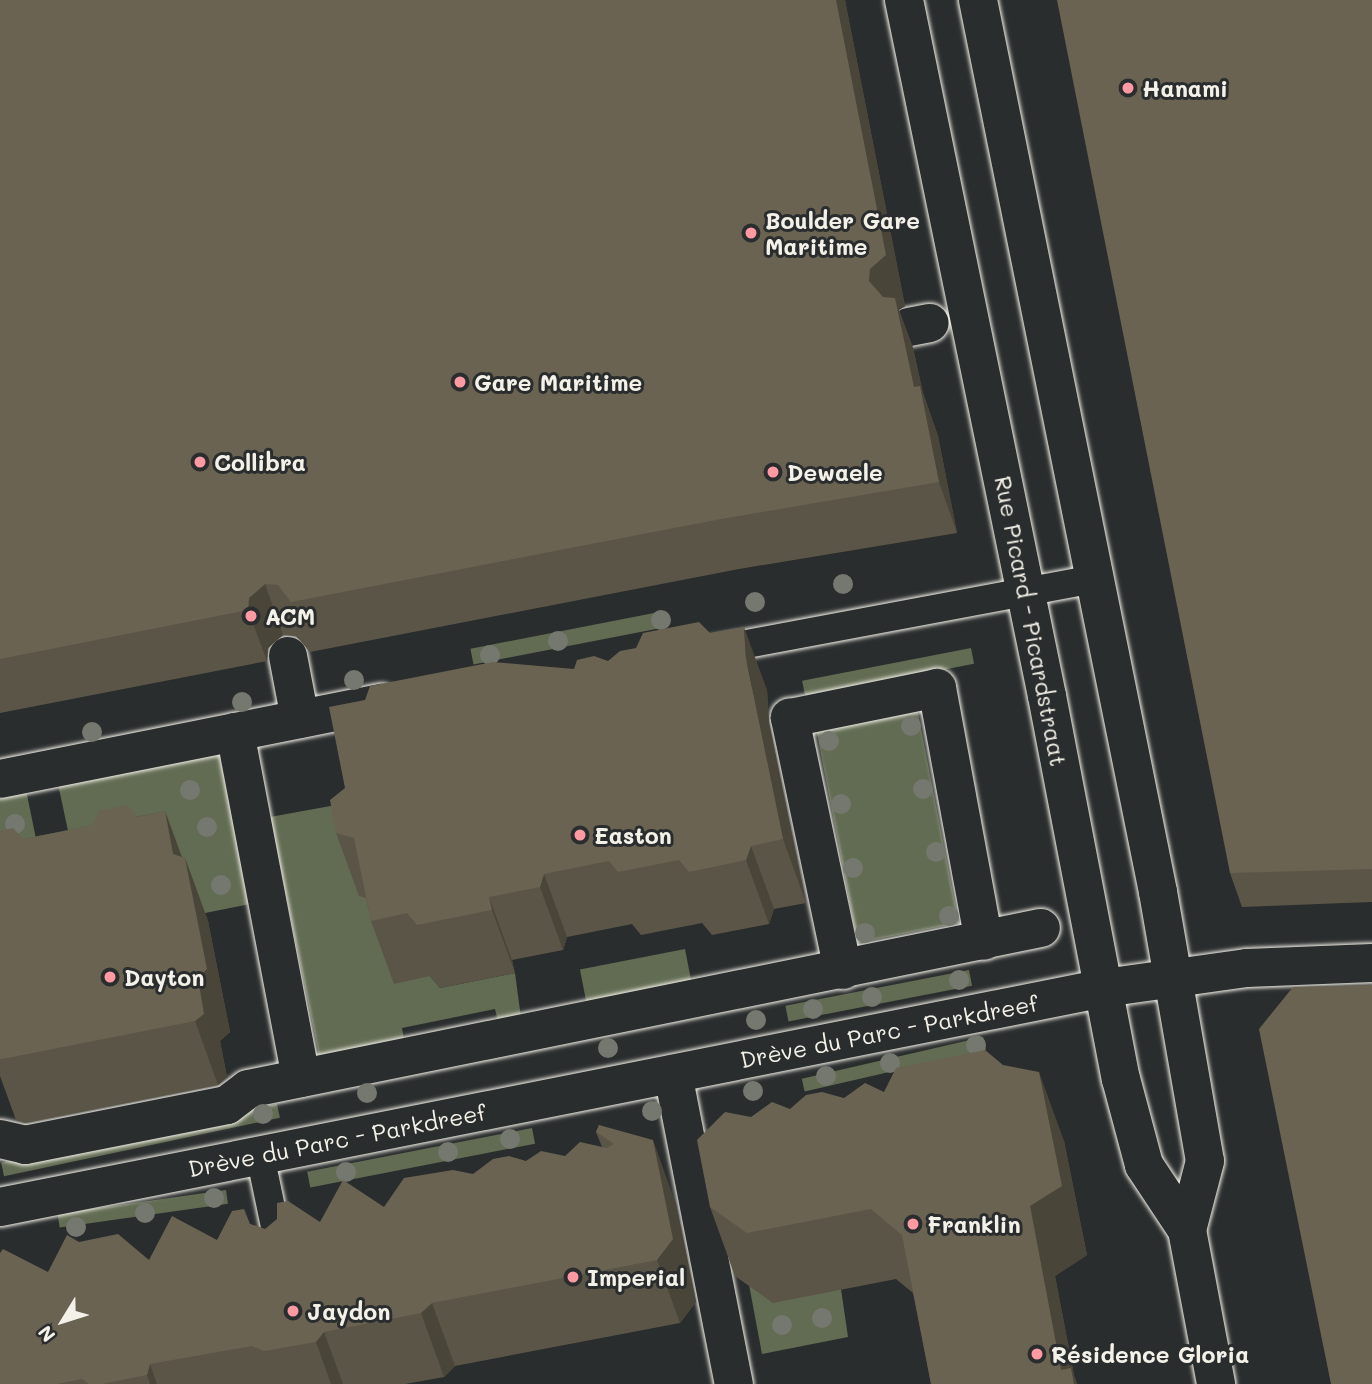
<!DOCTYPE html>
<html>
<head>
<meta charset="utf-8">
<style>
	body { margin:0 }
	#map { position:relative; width:1372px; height:1384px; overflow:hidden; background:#2a2d2e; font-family:Mali,sans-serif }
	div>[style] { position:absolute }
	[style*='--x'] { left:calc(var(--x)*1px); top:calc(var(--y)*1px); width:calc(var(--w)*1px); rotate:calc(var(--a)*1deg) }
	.green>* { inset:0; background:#626c53; transform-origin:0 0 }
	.roads { filter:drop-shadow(0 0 2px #f4f1e8) drop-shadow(0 0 2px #f4f1e8) }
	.lane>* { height:28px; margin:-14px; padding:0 14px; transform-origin:14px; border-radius:14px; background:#2a2d2e }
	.street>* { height:38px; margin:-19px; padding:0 19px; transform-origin:19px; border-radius:19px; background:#2a2d2e }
	.trees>* { width:20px; height:20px; margin:-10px; border-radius:50%; background:#75786f }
	.wall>* { inset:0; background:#5b5547 }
	.shaded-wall>* { inset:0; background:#4a4539 }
	.building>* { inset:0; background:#6a6352 }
	.dots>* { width:19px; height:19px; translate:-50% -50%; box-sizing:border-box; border:4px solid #2a2d2e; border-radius:50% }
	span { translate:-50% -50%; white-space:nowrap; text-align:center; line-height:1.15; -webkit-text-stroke:6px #2a2d2e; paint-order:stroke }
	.poi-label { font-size:23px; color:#f4f1e8; font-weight:700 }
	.left { translate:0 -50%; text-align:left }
	.street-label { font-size:23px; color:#f4f1e8 }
	.north { position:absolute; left:28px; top:1286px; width:70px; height:70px; -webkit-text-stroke:5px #2a2d2e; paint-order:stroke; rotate:232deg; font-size:19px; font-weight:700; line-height:28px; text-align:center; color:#f4f1e8 }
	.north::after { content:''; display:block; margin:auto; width:24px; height:32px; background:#f4f1e8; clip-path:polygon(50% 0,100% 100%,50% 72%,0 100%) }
</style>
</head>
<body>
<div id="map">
	<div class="green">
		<div style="left:654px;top:613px;width:16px;height:187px;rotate:79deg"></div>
		<div style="left:971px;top:648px;width:16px;height:172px;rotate:79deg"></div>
		<div style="left:917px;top:708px;width:219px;height:103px;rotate:79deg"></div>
		<div style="clip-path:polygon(219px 752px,250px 904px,195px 915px,82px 896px,58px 784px)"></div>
		<div style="clip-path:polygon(26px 790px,49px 902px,0 911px,0 795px)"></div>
		<div style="clip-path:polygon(358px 801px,377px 902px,430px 976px,440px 988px,515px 973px,521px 1018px,498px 1022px,495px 1009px,402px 1028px,404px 1039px,319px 1055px,270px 817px)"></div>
		<div style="left:685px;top:949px;width:36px;height:107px;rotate:79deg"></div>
		<div style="left:969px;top:970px;width:16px;height:187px;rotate:79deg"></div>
		<div style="left:983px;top:1037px;width:13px;height:186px;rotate:77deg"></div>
		<div style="left:277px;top:1104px;width:14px;height:282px;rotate:78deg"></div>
		<div style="left:532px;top:1128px;width:16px;height:229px;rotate:79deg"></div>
		<div style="clip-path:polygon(728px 1173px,841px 1289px,848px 1337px,762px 1354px)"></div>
		<div style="left:226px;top:1190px;width:14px;height:170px;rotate:82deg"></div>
	</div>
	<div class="roads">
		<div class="lane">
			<div style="--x:715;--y:650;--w:388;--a:-10.6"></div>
			<div style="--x:260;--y:1155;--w:107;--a:78.2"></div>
		</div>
		<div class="street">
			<div style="--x:904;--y:0;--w:711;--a:78.39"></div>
			<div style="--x:1047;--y:696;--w:390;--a:79.1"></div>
			<div style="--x:1121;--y:1079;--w:89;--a:75"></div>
			<div style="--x:1144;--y:1165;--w:78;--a:56.5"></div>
			<div style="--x:1187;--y:1230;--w:157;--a:79.3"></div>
			<div style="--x:978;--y:0;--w:910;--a:78.59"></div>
			<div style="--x:1158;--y:892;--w:273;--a:80.1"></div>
			<div style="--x:1205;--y:1161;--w:71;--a:104.6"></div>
			<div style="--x:909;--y:327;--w:21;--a:-11"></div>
			<div style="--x:288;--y:656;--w:64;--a:79.2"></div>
			<div style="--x:235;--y:732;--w:352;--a:79.2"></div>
			<div style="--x:0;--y:779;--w:389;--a:-11.3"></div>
			<div style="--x:843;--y:970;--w:258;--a:-101.9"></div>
			<div style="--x:790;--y:718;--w:150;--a:-11.5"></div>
			<div style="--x:937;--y:688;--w:257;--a:79.5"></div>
			<div style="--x:673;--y:1074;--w:316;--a:78.9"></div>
			<div style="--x:0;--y:1139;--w:26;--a:13"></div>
			<div style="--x:25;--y:1145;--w:206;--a:-11.2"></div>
			<div style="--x:227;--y:1105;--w:26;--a:-37"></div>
			<div style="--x:248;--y:1089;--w:809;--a:-11.48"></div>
			<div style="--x:0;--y:1207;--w:1126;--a:-11.22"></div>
			<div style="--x:1104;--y:988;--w:144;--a:-8"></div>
			<div style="--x:1247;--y:968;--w:125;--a:-2.3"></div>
		</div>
	</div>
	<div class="trees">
		<div style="left:843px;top:584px"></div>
		<div style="left:755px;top:602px"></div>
		<div style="left:661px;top:620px"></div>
		<div style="left:558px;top:641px"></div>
		<div style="left:490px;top:655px"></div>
		<div style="left:354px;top:680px"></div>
		<div style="left:242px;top:702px"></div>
		<div style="left:911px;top:726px"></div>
		<div style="left:92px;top:732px"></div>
		<div style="left:829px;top:741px"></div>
		<div style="left:923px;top:789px"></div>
		<div style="left:190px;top:790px"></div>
		<div style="left:841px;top:804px"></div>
		<div style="left:15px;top:824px"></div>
		<div style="left:207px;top:827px"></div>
		<div style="left:936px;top:852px"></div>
		<div style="left:853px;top:868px"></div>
		<div style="left:221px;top:885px"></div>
		<div style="left:949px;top:916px"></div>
		<div style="left:865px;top:933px"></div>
		<div style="left:959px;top:980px"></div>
		<div style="left:872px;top:997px"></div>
		<div style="left:813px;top:1009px"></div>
		<div style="left:756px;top:1020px"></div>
		<div style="left:976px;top:1045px"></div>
		<div style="left:608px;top:1048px"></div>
		<div style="left:890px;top:1063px"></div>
		<div style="left:826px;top:1076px"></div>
		<div style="left:753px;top:1091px"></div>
		<div style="left:367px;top:1093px"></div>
		<div style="left:652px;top:1111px"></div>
		<div style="left:263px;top:1114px"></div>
		<div style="left:510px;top:1139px"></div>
		<div style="left:448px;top:1152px"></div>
		<div style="left:346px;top:1172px"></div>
		<div style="left:214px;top:1198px"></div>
		<div style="left:145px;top:1213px"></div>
		<div style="left:76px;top:1227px"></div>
		<div style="left:822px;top:1318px"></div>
		<div style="left:782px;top:1325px"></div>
	</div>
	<div class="wall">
		<div style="clip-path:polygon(0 0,845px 0,905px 306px,899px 310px,913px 348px,923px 393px,938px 436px,957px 533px,739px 569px,310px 652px,296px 636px,283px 635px,268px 648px,267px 661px,0 713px)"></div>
		<div style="clip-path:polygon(1372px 0,1372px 902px,1242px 907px,1230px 873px)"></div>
		<div style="clip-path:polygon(608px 661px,767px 690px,769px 723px,806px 903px,774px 909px,769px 924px,712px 935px,702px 923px,641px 935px,632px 924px,567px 937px,563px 950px,512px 960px,515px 973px,440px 988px,430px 976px,394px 984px,371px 921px,366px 898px,359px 896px,336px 833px,574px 669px)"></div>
		<div style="clip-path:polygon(165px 811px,182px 857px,185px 858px,208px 921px,230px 1032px,220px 1041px,227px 1077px,218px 1085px,25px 1123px,16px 1120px,0 1076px,0 831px,23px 839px)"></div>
		<div style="clip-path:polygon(884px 1092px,1064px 1141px,1087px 1255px,1055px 1276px,1074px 1375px,1077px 1384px,931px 1384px,913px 1293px,896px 1279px,773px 1303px,735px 1276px,710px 1207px,751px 1117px,844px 1098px)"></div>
		<div style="clip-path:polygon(599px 1125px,676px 1204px,696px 1302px,680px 1323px,455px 1366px,444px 1377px,405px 1384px,0 1384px,48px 1272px,79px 1242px,149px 1260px,217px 1240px,250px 1224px,265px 1229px,320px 1222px,384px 1207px,473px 1174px,526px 1161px,565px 1156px,602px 1147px,596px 1132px)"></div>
	</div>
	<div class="shaded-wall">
		<div style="clip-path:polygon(836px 0,845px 0,905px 306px,899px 310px,913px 348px,923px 393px,938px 436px,957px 533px,939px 482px,889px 319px,869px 281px)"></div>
		<div style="clip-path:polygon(265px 584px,283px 635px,268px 648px,267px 661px,248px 610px,249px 598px)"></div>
		<div style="clip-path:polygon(744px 627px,767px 690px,769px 723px,806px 903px,783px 839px,746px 659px)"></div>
		<div style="clip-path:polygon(165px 811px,188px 874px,173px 854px)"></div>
		<div style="clip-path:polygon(751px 846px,774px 909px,769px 924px,746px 860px)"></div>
		<div style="clip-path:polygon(185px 858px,208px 921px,230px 1032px,220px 1041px,227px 1077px,218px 1085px,195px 1021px,198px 978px)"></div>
		<div style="clip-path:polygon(544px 874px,567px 937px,563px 950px,540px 887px)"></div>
		<div style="clip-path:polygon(489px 897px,512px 960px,515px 973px,492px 910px)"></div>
		<div style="clip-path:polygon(1039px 1072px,1064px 1141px,1087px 1255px,1055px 1276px,1074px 1375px,1077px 1384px,1066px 1384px,1061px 1370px,1030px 1206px)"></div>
		<div style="clip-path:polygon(653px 1140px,676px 1204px,696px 1302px,680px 1323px,657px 1260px)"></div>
		<div style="clip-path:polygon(432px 1303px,455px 1366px,444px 1377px,421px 1313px)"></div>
		<div style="clip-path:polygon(324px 1332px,343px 1384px,331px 1384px,316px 1342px)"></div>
		<div style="clip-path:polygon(150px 1364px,157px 1384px,150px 1384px,147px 1375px)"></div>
	</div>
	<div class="building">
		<div style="clip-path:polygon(0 0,836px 0,886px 255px,870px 269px,869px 281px,883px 297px,895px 298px,914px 387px,920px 386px,939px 482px,721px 519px,291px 602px,278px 585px,265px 584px,249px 598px,248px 610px,0 659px)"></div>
		<div style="clip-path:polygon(1057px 0,1372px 0,1372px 869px,1230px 873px)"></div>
		<div style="clip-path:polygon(699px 622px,710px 633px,744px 627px,746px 659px,783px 839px,751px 846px,746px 860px,689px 872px,679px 860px,618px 872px,609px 861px,544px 874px,540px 887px,489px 897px,492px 910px,417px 925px,407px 913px,371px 921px,354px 838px,336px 833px,330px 800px,345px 788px,329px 707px,365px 700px,370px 686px,493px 662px,574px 669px,577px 660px,594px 656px,608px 661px,620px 651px,636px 648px,643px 633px)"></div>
		<div style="clip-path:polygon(128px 805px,137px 817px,165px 811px,173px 854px,185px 858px,207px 969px,198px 978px,204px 1014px,195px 1021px,2px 1059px,0 1059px,0 831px,13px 828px,23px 839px,59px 832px,93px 825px,99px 811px)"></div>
		<div style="clip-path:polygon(1372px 985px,1372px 1384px,1331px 1384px,1259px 1029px,1293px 987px)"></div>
		<div style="clip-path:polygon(985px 1050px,1003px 1065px,1039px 1072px,1062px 1186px,1030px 1206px,1061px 1370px,1071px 1368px,1074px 1384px,931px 1384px,902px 1235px,871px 1209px,747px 1233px,710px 1207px,697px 1140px,725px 1112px,751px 1117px,772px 1102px,790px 1109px,806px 1095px,822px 1092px,844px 1098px,865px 1083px,884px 1092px,896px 1068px)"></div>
		<div style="clip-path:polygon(599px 1125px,653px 1140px,673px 1239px,657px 1260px,432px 1303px,421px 1313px,324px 1332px,316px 1342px,264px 1351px,252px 1346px,150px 1364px,147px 1375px,102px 1384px,89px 1384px,82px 1379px,57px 1384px,0 1384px,0 1253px,3px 1249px,48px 1272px,67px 1235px,79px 1242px,118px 1234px,149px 1260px,172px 1216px,217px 1240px,232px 1211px,244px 1209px,250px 1224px,265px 1229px,277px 1219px,277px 1203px,288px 1201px,320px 1222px,343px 1180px,384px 1207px,404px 1178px,453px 1170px,473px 1174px,493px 1159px,509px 1156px,526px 1161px,541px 1151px,565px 1156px,580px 1142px,607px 1148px,614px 1144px,596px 1132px)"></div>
	</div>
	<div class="dots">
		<div style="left:1128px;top:88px;background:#ff9aa2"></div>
		<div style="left:751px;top:233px;background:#ff9aa2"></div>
		<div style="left:460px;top:382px;background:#ff9aa2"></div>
		<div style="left:200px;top:462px;background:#ff9aa2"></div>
		<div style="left:773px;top:472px;background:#ff9aa2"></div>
		<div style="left:251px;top:616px;background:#ff9aa2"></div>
		<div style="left:580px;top:835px;background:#ff9aa2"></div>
		<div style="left:110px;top:977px;background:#ff9aa2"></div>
		<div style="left:913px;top:1224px;background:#ff9aa2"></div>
		<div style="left:573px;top:1277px;background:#ff9aa2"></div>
		<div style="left:293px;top:1311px;background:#ff9aa2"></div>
		<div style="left:1037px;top:1354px;background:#ff9aa2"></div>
	</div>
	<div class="poi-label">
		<span class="left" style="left:1142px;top:88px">Hanami</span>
		<span class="left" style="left:765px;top:233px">Boulder Gare<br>Maritime</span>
		<span class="left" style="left:474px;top:382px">Gare Maritime</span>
		<span class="left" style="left:214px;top:462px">Collibra</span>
		<span class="left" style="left:787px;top:472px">Dewaele</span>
		<span class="left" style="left:265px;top:616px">ACM</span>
		<span class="left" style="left:594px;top:835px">Easton</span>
		<span class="left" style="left:124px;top:977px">Dayton</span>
		<span class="left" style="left:927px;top:1224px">Franklin</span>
		<span class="left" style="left:587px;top:1277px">Imperial</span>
		<span class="left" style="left:307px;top:1311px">Jaydon</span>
		<span class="left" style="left:1051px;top:1354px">Résidence Gloria</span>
	</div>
	<div class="street-label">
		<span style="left:1031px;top:621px;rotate:79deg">Rue Picard - Picardstraat</span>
		<span style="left:889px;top:1031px;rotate:-11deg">Drève du Parc - Parkdreef</span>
		<span style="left:337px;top:1140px;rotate:-11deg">Drève du Parc - Parkdreef</span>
	</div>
	<div class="north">N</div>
</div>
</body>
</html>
